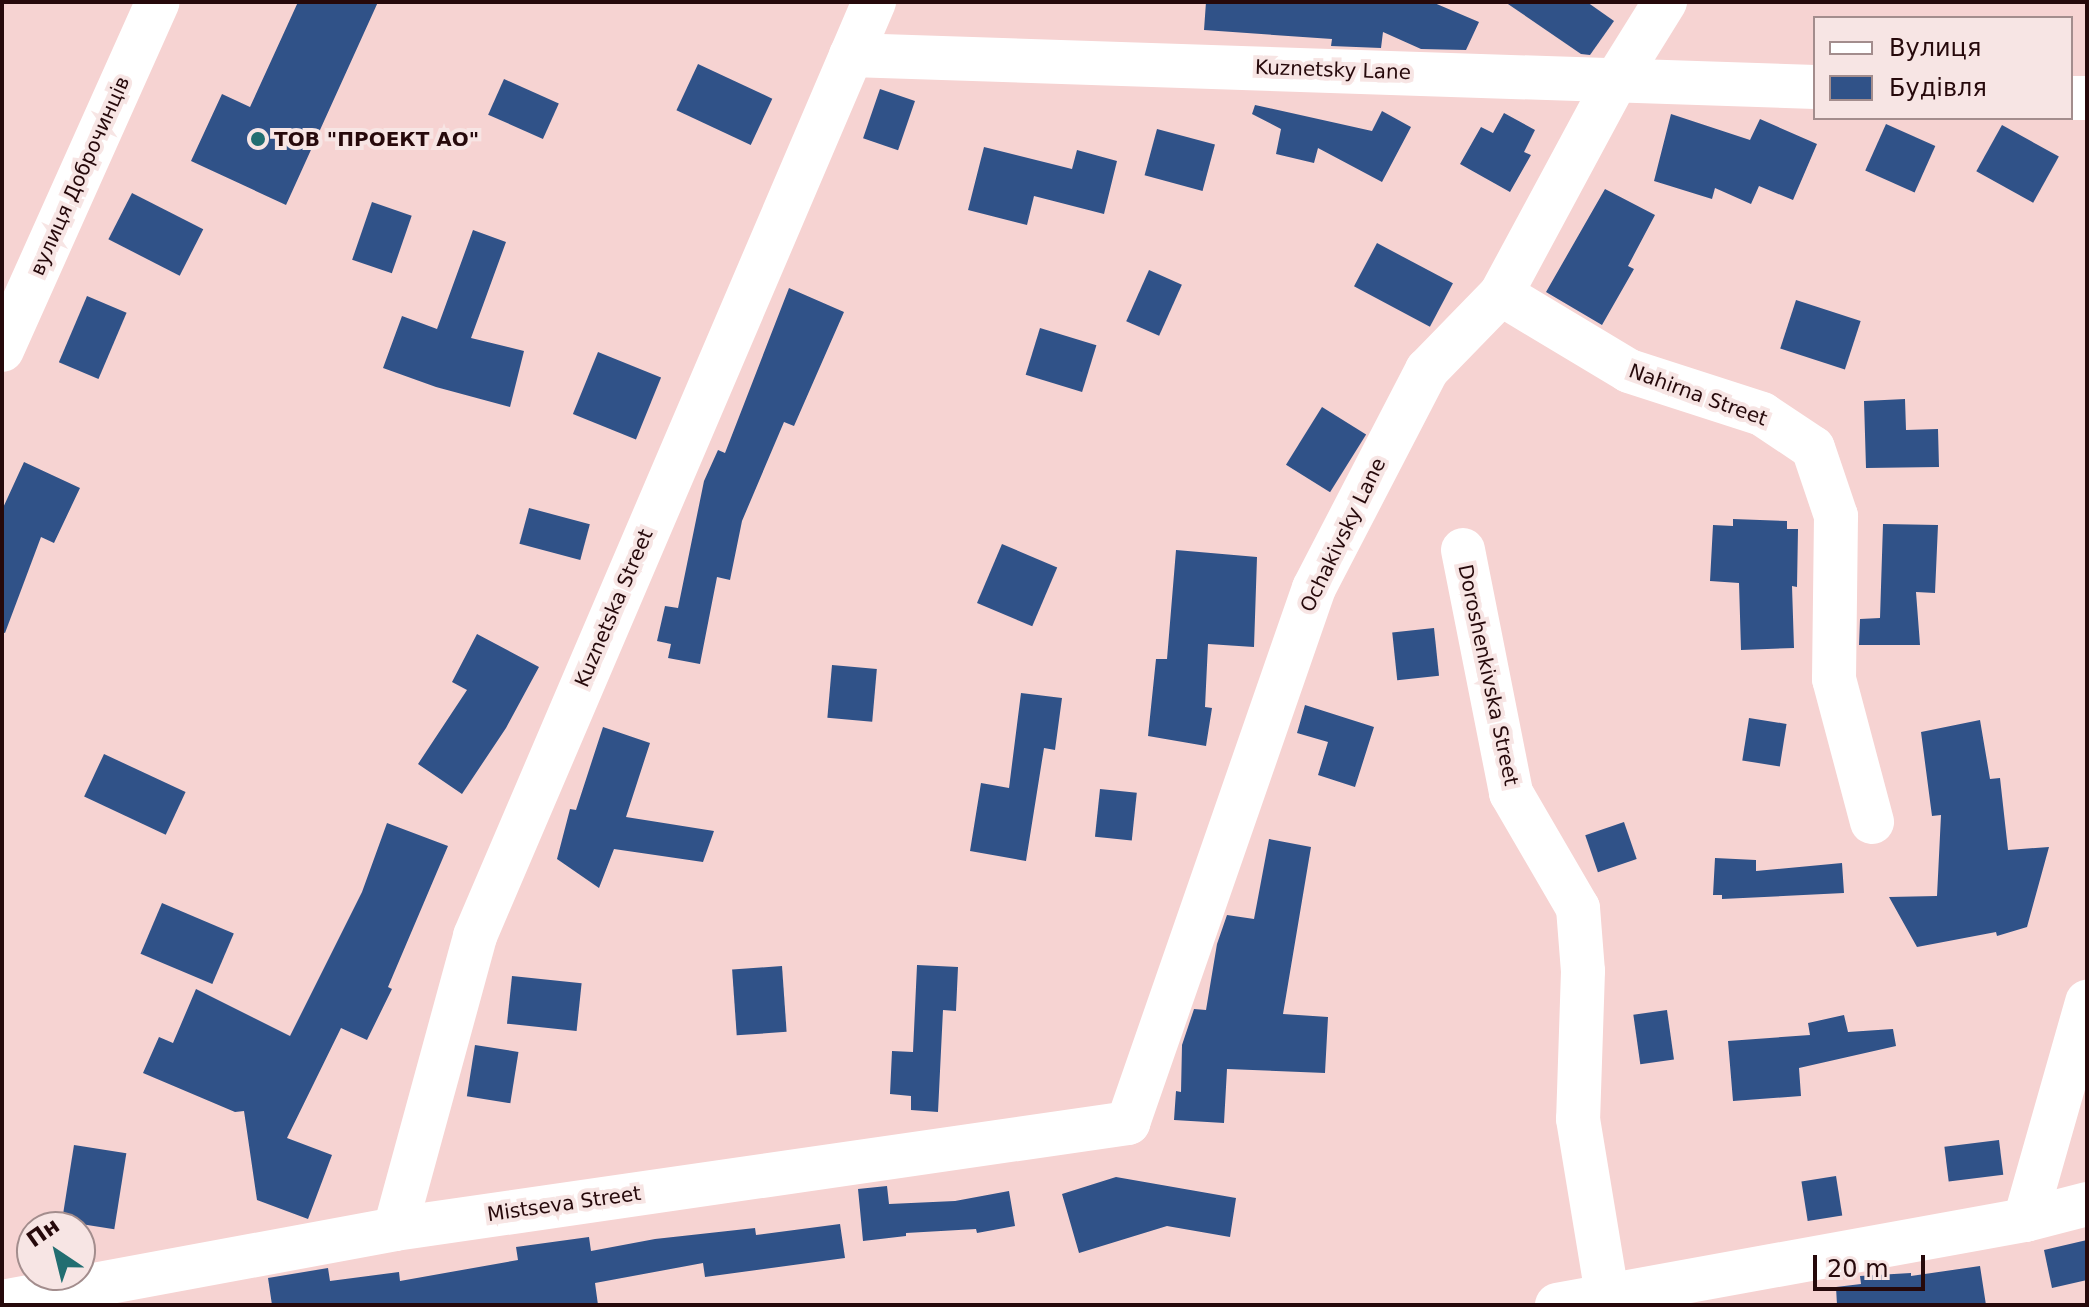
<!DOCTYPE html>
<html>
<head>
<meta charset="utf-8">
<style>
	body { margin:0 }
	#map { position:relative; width:2089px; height:1307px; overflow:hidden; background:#f6d3d2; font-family:"DejaVu Sans",sans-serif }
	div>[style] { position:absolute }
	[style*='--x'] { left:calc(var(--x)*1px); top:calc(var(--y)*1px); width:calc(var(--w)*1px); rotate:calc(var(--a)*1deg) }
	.building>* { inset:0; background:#305288; transform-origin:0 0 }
	.minor>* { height:44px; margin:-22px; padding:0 22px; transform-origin:22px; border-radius:22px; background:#fff }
	.dots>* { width:22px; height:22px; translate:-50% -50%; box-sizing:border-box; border:4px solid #f7e5e4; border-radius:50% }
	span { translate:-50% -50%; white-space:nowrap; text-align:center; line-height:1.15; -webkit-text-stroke:8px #f7e5e4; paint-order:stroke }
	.street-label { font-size:20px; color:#26090b }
	.poi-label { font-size:20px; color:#26090b; font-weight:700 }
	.left { translate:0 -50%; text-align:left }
	.frame { position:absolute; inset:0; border:4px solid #26090b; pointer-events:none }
	.legend { position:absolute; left:1813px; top:16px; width:260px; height:104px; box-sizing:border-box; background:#f7e5e4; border:2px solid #a38d8d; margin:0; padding:10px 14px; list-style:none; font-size:24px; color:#26090b }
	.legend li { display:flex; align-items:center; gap:16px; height:40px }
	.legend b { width:40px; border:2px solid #a38d8d }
	.north { position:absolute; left:16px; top:1211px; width:80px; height:80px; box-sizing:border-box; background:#f7e5e4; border:2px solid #a38d8d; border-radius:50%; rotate:325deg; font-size:22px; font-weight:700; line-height:32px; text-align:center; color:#26090b }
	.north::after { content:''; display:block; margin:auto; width:28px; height:36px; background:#226e71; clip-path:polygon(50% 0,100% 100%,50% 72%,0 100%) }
	.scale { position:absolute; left:1813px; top:1255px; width:112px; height:36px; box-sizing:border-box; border:4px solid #26090b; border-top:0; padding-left:10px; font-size:24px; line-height:28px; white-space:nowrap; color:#26090b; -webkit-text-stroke:6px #f7e5e4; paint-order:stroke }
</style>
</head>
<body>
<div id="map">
	<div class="building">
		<div style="clip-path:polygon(298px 2px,378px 2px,286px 205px,191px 161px,222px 94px,250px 107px)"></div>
		<div style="clip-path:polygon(1206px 2px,1432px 2px,1479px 22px,1466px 50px,1421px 49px,1383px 32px,1381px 48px,1331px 46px,1332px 39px,1204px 30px)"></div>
		<div style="clip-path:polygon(1505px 2px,1587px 2px,1614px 21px,1590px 55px,1581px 54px)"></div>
		<div style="left:698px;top:64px;width:82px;height:51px;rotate:25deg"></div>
		<div style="left:504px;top:79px;width:60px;height:39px;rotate:24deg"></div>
		<div style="left:880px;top:89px;width:37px;height:52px;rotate:19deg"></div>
		<div style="clip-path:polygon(1255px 105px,1372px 131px,1382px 111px,1411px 127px,1382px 182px,1318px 148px,1314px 163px,1276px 154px,1281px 129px,1252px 114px)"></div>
		<div style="clip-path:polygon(1504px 113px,1535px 130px,1524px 152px,1531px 155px,1510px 192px,1460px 164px,1481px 127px,1493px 133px)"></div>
		<div style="clip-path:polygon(1671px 114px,1750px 140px,1760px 119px,1817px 144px,1793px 200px,1759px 186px,1751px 204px,1715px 188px,1712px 199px,1654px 181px)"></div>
		<div style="left:1886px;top:124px;width:54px;height:51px;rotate:24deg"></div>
		<div style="left:2002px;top:125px;width:65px;height:53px;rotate:29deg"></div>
		<div style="left:1157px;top:129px;width:60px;height:48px;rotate:15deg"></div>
		<div style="clip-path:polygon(984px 147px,1072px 169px,1077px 150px,1117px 161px,1104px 214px,1034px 196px,1027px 225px,968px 210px)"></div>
		<div style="clip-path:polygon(1605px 189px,1655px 215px,1628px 266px,1634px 269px,1602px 325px,1546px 292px)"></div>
		<div style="left:132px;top:193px;width:80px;height:52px;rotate:27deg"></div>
		<div style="left:372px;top:202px;width:42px;height:61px;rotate:19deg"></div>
		<div style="clip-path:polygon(473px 230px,506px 242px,471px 338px,524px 351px,510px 407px,436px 387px,383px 368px,402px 316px,437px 329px)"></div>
		<div style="left:1377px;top:243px;width:86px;height:49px;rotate:28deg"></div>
		<div style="left:1149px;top:270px;width:36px;height:56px;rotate:24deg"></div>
		<div style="clip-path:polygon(789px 288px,844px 312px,794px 426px,784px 422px,742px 521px,730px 580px,717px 577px,700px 664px,668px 658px,671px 644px,657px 641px,665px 606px,678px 608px,704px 481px,718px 450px,725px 453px)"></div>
		<div style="left:87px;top:296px;width:43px;height:72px;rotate:23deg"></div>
		<div style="left:1796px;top:300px;width:68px;height:51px;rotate:18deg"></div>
		<div style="left:1040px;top:328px;width:59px;height:49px;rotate:17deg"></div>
		<div style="left:598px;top:352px;width:68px;height:67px;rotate:22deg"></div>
		<div style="clip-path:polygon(1905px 399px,1906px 430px,1938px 429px,1939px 467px,1866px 468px,1864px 401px)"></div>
		<div style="left:1322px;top:407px;width:52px;height:68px;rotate:32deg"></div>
		<div style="clip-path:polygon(24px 462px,80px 488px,54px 543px,41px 537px,5px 633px,2px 632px,2px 510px)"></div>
		<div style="left:529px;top:508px;width:63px;height:37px;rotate:15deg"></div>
		<div style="clip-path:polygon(1733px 519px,1787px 521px,1787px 529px,1798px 529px,1797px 587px,1792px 586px,1794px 648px,1741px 650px,1739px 583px,1710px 581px,1713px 525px,1733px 526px)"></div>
		<div style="clip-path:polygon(1883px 524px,1938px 525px,1935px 593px,1916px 592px,1920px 645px,1859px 645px,1860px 619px,1880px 618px)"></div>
		<div style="left:1002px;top:544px;width:60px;height:64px;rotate:23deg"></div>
		<div style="clip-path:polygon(1176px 550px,1257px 557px,1254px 647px,1208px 644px,1205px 707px,1212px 708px,1206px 746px,1148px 736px,1156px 659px,1167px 659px)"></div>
		<div style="left:1434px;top:628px;width:48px;height:42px;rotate:84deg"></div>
		<div style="clip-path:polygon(477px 634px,539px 667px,506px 728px,462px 794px,418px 764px,467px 690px,452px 682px)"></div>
		<div style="left:832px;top:665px;width:45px;height:53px;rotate:5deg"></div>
		<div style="clip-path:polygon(1021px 693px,1062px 698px,1055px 750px,1044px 748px,1026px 861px,970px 851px,981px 783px,1009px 788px)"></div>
		<div style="clip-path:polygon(1305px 705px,1374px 727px,1355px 787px,1318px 775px,1328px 742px,1297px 733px)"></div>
		<div style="left:1749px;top:718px;width:38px;height:43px;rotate:9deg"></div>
		<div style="clip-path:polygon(1980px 720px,1990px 779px,2000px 778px,2008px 850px,2049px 847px,2027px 927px,1997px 936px,1996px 932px,1917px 947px,1889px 897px,1937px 896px,1941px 815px,1932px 816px,1921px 732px)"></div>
		<div style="clip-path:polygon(603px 727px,650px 743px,626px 817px,714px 831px,703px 862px,614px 849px,599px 888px,557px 859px,570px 809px,576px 810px)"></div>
		<div style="left:104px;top:754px;width:90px;height:47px;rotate:25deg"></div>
		<div style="left:1100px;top:789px;width:37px;height:48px;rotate:6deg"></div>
		<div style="left:1624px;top:822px;width:39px;height:41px;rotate:71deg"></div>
		<div style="clip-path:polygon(387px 823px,448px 846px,388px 987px,392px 989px,367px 1040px,341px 1028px,287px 1138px,332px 1155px,308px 1219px,257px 1200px,244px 1111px,235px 1112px,143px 1073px,159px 1037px,173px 1043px,196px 989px,290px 1036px,362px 892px)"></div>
		<div style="clip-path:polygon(1269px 839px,1311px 847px,1283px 1014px,1328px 1017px,1325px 1073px,1227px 1069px,1224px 1123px,1174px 1120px,1176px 1091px,1181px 1092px,1182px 1045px,1194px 1009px,1206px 1010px,1217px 944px,1227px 915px,1254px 919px)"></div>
		<div style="clip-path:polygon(1715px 858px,1756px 860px,1756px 871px,1842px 863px,1844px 893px,1722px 899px,1722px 895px,1713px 895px)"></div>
		<div style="left:162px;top:903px;width:78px;height:55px;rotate:23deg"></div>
		<div style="clip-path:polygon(917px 965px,958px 967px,956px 1011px,943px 1010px,938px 1112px,911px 1110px,911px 1096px,890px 1094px,892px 1051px,913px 1052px)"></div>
		<div style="left:782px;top:966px;width:66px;height:50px;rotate:86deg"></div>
		<div style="left:512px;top:976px;width:70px;height:48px;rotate:6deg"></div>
		<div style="left:1667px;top:1010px;width:50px;height:34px;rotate:82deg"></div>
		<div style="clip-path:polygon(1844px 1015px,1848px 1032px,1893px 1029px,1896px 1046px,1799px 1068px,1801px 1096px,1733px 1101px,1728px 1041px,1810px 1035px,1808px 1023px)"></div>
		<div style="left:475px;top:1045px;width:44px;height:52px;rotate:9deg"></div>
		<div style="left:1999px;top:1140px;width:35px;height:55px;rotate:83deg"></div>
		<div style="left:74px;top:1145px;width:53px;height:77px;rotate:9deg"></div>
		<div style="left:1836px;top:1176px;width:40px;height:35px;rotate:81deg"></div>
		<div style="clip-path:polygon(1116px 1177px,1236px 1198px,1230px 1237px,1167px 1226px,1079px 1253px,1062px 1194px)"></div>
		<div style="clip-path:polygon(887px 1186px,889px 1204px,955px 1201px,1009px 1191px,1015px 1226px,977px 1233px,976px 1229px,906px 1233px,906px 1236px,863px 1241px,858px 1189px)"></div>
		<div style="clip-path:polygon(840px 1224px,845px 1258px,705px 1277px,703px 1263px,595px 1283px,598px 1305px,272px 1305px,268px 1278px,328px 1268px,330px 1281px,399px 1272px,400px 1281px,518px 1260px,516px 1247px,589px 1237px,591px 1251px,655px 1239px,755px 1228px,756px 1235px)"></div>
		<div style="clip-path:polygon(2087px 1240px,2087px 1280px,2052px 1288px,2044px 1250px)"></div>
		<div style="clip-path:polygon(1980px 1266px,1986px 1305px,1837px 1305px,1836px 1287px,1861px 1284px,1860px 1276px,1911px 1273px,1911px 1276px)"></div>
	</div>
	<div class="minor">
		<div style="--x:851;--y:55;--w:965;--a:1.9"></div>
		<div style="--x:2071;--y:98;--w:16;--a:0"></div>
		<div style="--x:1501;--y:294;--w:149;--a:31"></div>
		<div style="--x:1629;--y:371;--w:140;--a:17.9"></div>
		<div style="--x:1762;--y:414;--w:61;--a:33.7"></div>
		<div style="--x:1813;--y:448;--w:72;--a:71.3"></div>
		<div style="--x:1836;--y:516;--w:163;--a:90.7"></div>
		<div style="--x:1834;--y:679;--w:148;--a:75.1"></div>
		<div style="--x:2;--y:350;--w:381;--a:-65.9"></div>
		<div style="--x:1463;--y:550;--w:248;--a:78.8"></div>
		<div style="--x:1511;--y:793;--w:133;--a:59.8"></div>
		<div style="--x:1578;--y:908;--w:63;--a:85.5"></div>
		<div style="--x:1583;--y:971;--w:148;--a:91.9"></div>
		<div style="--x:1578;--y:1119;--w:178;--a:80.6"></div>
		<div style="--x:1607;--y:1295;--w:12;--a:55"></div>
		<div style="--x:2025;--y:1220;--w:227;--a:-74.1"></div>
		<div style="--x:395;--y:1229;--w:304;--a:-74.7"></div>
		<div style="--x:475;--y:936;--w:1016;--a:-66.87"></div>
		<div style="--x:2;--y:1302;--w:400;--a:-10.5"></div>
		<div style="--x:395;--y:1229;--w:741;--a:-8.23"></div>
		<div style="--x:1128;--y:1123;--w:566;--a:-70.83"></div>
		<div style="--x:1314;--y:588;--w:246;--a:-62.6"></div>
		<div style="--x:1427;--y:370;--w:106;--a:-45.8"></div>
		<div style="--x:1501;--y:294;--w:244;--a:-61.7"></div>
		<div style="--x:1617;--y:79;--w:91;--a:-58.1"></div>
		<div style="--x:1557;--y:1305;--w:476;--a:-10.3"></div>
		<div style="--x:2025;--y:1220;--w:64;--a:-14.5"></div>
	</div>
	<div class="dots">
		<div style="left:258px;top:139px;background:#226e71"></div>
	</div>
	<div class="street-label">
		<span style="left:1333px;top:70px;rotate:2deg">Kuznetsky Lane</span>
		<span style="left:80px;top:176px;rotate:-66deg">вулиця Доброчинців</span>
		<span style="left:1698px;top:395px;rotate:20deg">Nahirna Street</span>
		<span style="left:1343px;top:535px;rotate:-64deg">Ochakivsky Lane</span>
		<span style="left:614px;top:608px;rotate:-67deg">Kuznetska Street</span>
		<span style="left:1488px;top:675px;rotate:78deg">Doroshenkivska Street</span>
		<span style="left:564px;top:1204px;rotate:-8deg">Mistseva Street</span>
	</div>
	<div class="poi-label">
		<span class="left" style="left:274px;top:139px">ТОВ "ПРОЕКТ АО"</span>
	</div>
	<div class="frame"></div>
	<ul class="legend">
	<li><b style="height:10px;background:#fff"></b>Вулиця</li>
	<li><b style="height:22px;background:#305288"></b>Будівля</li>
	</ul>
	<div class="north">Пн</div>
	<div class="scale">20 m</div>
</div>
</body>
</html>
